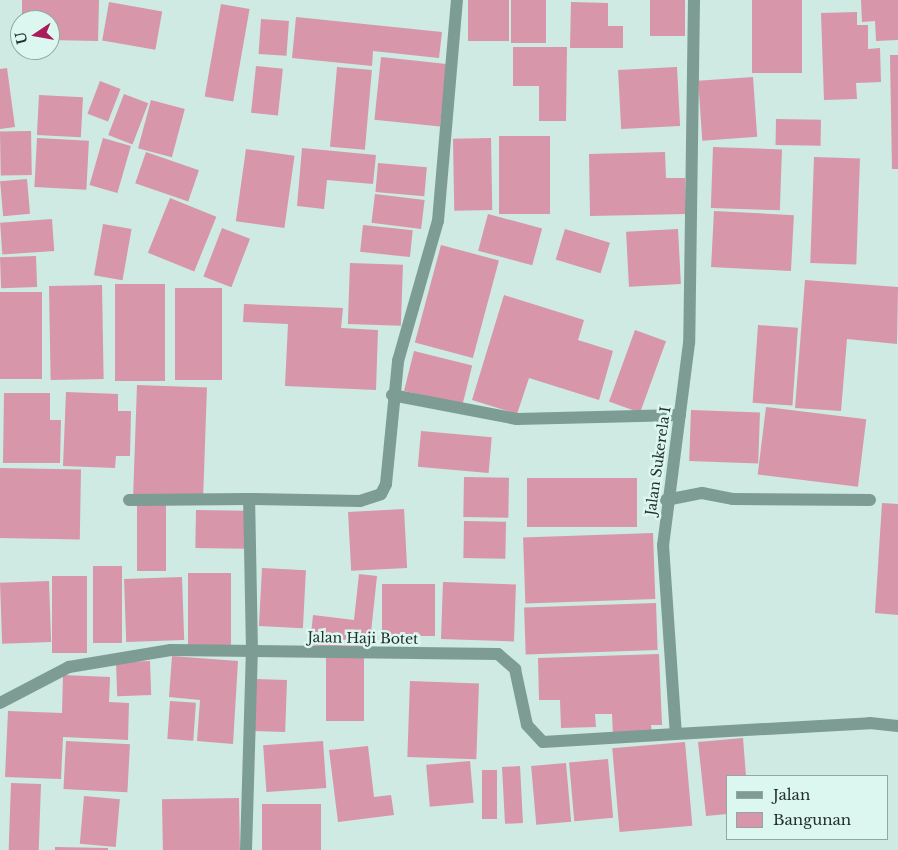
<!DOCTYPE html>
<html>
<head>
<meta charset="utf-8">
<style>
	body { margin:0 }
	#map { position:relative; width:898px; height:850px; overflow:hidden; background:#ceeae2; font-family:"Libre Baskerville",serif }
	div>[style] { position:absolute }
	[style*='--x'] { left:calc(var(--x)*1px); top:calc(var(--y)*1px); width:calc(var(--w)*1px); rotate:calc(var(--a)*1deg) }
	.building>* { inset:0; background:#d796a9; transform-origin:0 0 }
	.minor>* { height:12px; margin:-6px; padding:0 6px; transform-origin:6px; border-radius:6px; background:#7d9c94 }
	span { translate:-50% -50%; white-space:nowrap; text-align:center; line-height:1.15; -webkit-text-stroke:5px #dbf7ef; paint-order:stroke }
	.street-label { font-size:14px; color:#242f2c }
	.legend { position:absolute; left:726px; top:775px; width:162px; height:65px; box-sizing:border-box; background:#dbf7ef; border:1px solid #92a7a1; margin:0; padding:6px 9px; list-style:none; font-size:15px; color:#242f2c }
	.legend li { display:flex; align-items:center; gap:10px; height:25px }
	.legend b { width:25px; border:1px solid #92a7a1 }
	.north { position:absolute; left:10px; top:10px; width:50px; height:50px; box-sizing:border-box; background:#dbf7ef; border:1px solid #92a7a1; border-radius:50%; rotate:258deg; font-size:14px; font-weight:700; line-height:20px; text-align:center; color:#242f2c }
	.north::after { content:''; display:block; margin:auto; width:18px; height:22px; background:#a91b5a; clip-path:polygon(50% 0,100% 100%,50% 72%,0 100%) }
</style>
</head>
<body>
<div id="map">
	<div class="building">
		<div style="clip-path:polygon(22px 0,99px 0,98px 41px,50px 40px,50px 20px,22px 20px)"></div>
		<div style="left:468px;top:0;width:41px;height:41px"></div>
		<div style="left:511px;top:0;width:35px;height:43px"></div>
		<div style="left:650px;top:0;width:35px;height:36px"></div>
		<div style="left:752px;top:0;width:50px;height:73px"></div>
		<div style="clip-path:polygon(861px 0,898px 0,898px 40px,876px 41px,875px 21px,862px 22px)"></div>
		<div style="left:109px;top:2px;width:54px;height:39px;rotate:10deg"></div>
		<div style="clip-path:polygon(571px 2px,608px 3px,608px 26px,623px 26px,623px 48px,570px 48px)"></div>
		<div style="left:221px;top:4px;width:29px;height:94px;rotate:10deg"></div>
		<div style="clip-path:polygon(857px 12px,857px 25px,868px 25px,868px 49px,880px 48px,881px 82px,856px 83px,857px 99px,824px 100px,821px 13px)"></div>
		<div style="clip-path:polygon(296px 17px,442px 32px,439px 58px,373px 51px,372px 66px,292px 58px)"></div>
		<div style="left:261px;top:19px;width:28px;height:35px;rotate:4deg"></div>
		<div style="clip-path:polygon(513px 47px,567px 47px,566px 121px,539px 121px,539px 86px,513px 86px)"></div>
		<div style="clip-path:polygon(890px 55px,898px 55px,898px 169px,892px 169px)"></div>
		<div style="left:381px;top:57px;width:66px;height:63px;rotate:6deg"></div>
		<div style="left:256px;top:66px;width:27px;height:47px;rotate:6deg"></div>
		<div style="left:337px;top:67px;width:35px;height:80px;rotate:5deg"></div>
		<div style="left:677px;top:67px;width:59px;height:59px;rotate:87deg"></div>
		<div style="clip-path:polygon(7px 68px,15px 127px,0 129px,0 69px)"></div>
		<div style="left:753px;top:77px;width:60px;height:55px;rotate:86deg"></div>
		<div style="left:100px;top:81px;width:22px;height:35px;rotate:21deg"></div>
		<div style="left:124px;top:94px;width:26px;height:44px;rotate:21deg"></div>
		<div style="left:39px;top:95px;width:44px;height:40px;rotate:3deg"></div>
		<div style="left:151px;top:100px;width:35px;height:50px;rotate:15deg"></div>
		<div style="left:776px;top:119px;width:45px;height:26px;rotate:1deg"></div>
		<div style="left:31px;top:131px;width:44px;height:31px;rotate:89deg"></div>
		<div style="left:499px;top:136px;width:51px;height:78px"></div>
		<div style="left:37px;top:138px;width:52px;height:49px;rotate:3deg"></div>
		<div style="left:103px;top:138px;width:29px;height:49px;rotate:16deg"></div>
		<div style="left:491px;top:138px;width:72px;height:38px;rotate:89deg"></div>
		<div style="left:713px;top:147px;width:69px;height:61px;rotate:2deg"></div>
		<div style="clip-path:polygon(302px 148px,376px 155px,373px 184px,327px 180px,324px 209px,297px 206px)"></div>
		<div style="left:246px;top:149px;width:49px;height:73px;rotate:8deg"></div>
		<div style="left:146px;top:152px;width:56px;height:33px;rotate:19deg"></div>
		<div style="clip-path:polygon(665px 152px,666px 178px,685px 178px,686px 214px,590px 216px,589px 154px)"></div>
		<div style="left:814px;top:157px;width:46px;height:106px;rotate:2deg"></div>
		<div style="left:378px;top:163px;width:49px;height:29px;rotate:5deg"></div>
		<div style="left:27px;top:179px;width:35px;height:27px;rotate:85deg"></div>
		<div style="left:375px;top:194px;width:50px;height:29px;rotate:7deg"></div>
		<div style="left:170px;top:198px;width:50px;height:59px;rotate:22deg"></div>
		<div style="left:714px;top:211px;width:80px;height:56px;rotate:3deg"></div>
		<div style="left:488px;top:214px;width:56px;height:38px;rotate:15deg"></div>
		<div style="left:52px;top:219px;width:32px;height:52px;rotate:86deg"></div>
		<div style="left:103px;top:224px;width:29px;height:52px;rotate:10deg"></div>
		<div style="left:363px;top:225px;width:50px;height:27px;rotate:6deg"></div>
		<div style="left:222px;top:228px;width:30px;height:52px;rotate:21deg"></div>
		<div style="left:565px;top:229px;width:47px;height:32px;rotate:17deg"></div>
		<div style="left:678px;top:229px;width:55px;height:52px;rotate:87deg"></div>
		<div style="left:441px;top:245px;width:60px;height:101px;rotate:15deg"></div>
		<div style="left:36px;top:256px;width:31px;height:36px;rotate:88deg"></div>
		<div style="left:350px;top:263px;width:53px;height:61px;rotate:2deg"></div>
		<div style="clip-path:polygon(805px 280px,898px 287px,897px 344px,847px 339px,841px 411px,795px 408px)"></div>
		<div style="left:115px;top:284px;width:50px;height:97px"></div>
		<div style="left:102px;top:285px;width:94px;height:53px;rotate:89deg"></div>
		<div style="left:175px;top:288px;width:47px;height:92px"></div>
		<div style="left:0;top:292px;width:42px;height:87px"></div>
		<div style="clip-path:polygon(504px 295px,584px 320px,578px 340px,613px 351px,599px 400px,529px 378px,517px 414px,472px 400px)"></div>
		<div style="clip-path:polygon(244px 304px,343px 308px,341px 328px,378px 330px,376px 390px,285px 386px,288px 324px,243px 322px)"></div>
		<div style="left:758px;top:325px;width:40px;height:78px;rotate:4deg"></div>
		<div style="left:635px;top:330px;width:33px;height:76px;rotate:20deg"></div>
		<div style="left:414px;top:351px;width:60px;height:41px;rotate:14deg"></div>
		<div style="left:137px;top:385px;width:70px;height:112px;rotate:2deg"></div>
		<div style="clip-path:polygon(66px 392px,118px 394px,118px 411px,131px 411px,130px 456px,116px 456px,115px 468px,63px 466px)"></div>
		<div style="clip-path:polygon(4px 393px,50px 393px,50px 420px,61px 420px,60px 463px,3px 463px)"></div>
		<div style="left:766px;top:407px;width:101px;height:68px;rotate:7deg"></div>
		<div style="left:691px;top:410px;width:69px;height:51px;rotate:2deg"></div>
		<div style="left:421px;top:431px;width:71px;height:36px;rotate:5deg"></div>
		<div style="left:0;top:468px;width:81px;height:70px;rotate:1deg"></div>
		<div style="left:464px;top:477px;width:45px;height:40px;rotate:1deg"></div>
		<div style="left:527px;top:478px;width:110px;height:49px"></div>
		<div style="clip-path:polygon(882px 503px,898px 504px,898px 615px,875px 613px)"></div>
		<div style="left:137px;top:504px;width:29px;height:67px"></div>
		<div style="left:404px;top:509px;width:59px;height:56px;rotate:87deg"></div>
		<div style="left:196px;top:510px;width:49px;height:38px;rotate:1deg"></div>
		<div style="left:464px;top:521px;width:42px;height:37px;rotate:1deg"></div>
		<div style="left:653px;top:533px;width:66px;height:130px;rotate:88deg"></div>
		<div style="left:93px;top:566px;width:29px;height:77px"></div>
		<div style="left:262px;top:568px;width:44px;height:58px;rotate:3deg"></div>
		<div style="left:188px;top:573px;width:43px;height:73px"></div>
		<div style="clip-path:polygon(359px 574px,377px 576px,369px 651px,310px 645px,313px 615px,354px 620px)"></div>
		<div style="left:52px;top:576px;width:35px;height:77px"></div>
		<div style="left:182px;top:577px;width:63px;height:58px;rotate:88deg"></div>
		<div style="left:49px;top:581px;width:61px;height:49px;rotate:88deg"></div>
		<div style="left:443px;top:582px;width:73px;height:57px;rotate:2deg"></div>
		<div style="left:382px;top:584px;width:53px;height:52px"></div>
		<div style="left:656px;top:603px;width:47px;height:132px;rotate:88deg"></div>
		<div style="clip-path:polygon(659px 654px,662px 725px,651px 725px,652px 734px,613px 736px,612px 714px,595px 714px,596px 727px,561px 728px,560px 700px,539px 700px,538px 658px)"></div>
		<div style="clip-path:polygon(172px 656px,238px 661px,233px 744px,197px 741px,200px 700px,169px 697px)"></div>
		<div style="left:326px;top:656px;width:38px;height:65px"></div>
		<div style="left:150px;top:661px;width:34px;height:34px;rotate:88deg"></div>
		<div style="clip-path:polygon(63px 675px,110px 677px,109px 702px,129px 703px,128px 740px,63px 737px,61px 779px,5px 777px,8px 711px,62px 713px)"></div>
		<div style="left:255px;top:679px;width:32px;height:52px;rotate:2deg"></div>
		<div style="left:410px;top:681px;width:69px;height:76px;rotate:2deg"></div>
		<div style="left:170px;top:701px;width:26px;height:38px;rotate:4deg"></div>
		<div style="clip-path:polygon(743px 738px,746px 776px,727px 776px,727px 814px,706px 816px,698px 742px)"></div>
		<div style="left:66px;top:741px;width:64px;height:48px;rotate:3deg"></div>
		<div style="left:323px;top:741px;width:47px;height:60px;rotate:86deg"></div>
		<div style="left:685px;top:742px;width:84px;height:73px;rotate:85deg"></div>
		<div style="clip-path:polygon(368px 746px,374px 797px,391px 795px,394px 815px,338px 822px,329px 750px)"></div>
		<div style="left:608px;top:759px;width:59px;height:39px;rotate:85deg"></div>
		<div style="left:470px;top:761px;width:42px;height:44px;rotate:85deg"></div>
		<div style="left:566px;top:763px;width:59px;height:35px;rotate:85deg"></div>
		<div style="left:520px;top:766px;width:57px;height:18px;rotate:87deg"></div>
		<div style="left:482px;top:770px;width:15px;height:49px"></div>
		<div style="left:11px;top:783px;width:30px;height:67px;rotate:2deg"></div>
		<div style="left:84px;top:796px;width:36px;height:48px;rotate:5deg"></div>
		<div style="left:239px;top:798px;width:52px;height:77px;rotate:89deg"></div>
		<div style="left:262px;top:804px;width:59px;height:46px"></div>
		<div style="clip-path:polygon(55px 847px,108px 848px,108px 850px,55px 850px)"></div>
	</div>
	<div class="minor">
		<div style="--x:694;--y:0;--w:343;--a:90.8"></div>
		<div style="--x:689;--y:343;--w:204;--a:97.3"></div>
		<div style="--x:663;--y:545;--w:189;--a:86.1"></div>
		<div style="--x:676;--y:734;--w:194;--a:-3.2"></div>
		<div style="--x:870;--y:723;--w:28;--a:6"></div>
		<div style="--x:392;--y:395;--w:127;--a:10.9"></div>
		<div style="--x:517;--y:419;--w:163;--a:-1.4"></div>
		<div style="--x:129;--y:500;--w:120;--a:-0.5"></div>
		<div style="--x:666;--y:500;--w:37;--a:-11"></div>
		<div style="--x:702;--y:493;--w:32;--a:11"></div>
		<div style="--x:733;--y:499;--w:137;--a:0.4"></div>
		<div style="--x:0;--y:703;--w:78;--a:-27.6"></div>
		<div style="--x:69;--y:667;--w:103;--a:-9.5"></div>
		<div style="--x:171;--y:650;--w:327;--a:0.7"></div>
		<div style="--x:498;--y:654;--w:23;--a:41"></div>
		<div style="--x:515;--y:669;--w:57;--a:77.9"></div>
		<div style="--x:527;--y:725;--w:23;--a:47"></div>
		<div style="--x:543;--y:742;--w:133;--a:-3.4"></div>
		<div style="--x:246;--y:850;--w:199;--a:-88.3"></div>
		<div style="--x:252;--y:651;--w:152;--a:-91.1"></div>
		<div style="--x:249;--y:499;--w:111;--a:1"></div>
		<div style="--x:360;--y:501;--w:22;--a:-18"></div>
		<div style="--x:381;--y:494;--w:11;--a:-63"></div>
		<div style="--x:386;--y:484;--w:124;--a:-84.4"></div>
		<div style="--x:398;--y:361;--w:146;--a:-74.1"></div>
		<div style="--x:438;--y:221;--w:222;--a:-85.1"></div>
	</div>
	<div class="street-label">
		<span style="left:658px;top:461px;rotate:-82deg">Jalan Sukerela I</span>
		<span style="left:363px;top:638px;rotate:1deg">Jalan Haji Botet</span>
	</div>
	<ul class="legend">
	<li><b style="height:6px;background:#7d9c94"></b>Jalan</li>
	<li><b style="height:14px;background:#d796a9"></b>Bangunan</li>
	</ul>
	<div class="north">U</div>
</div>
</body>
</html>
